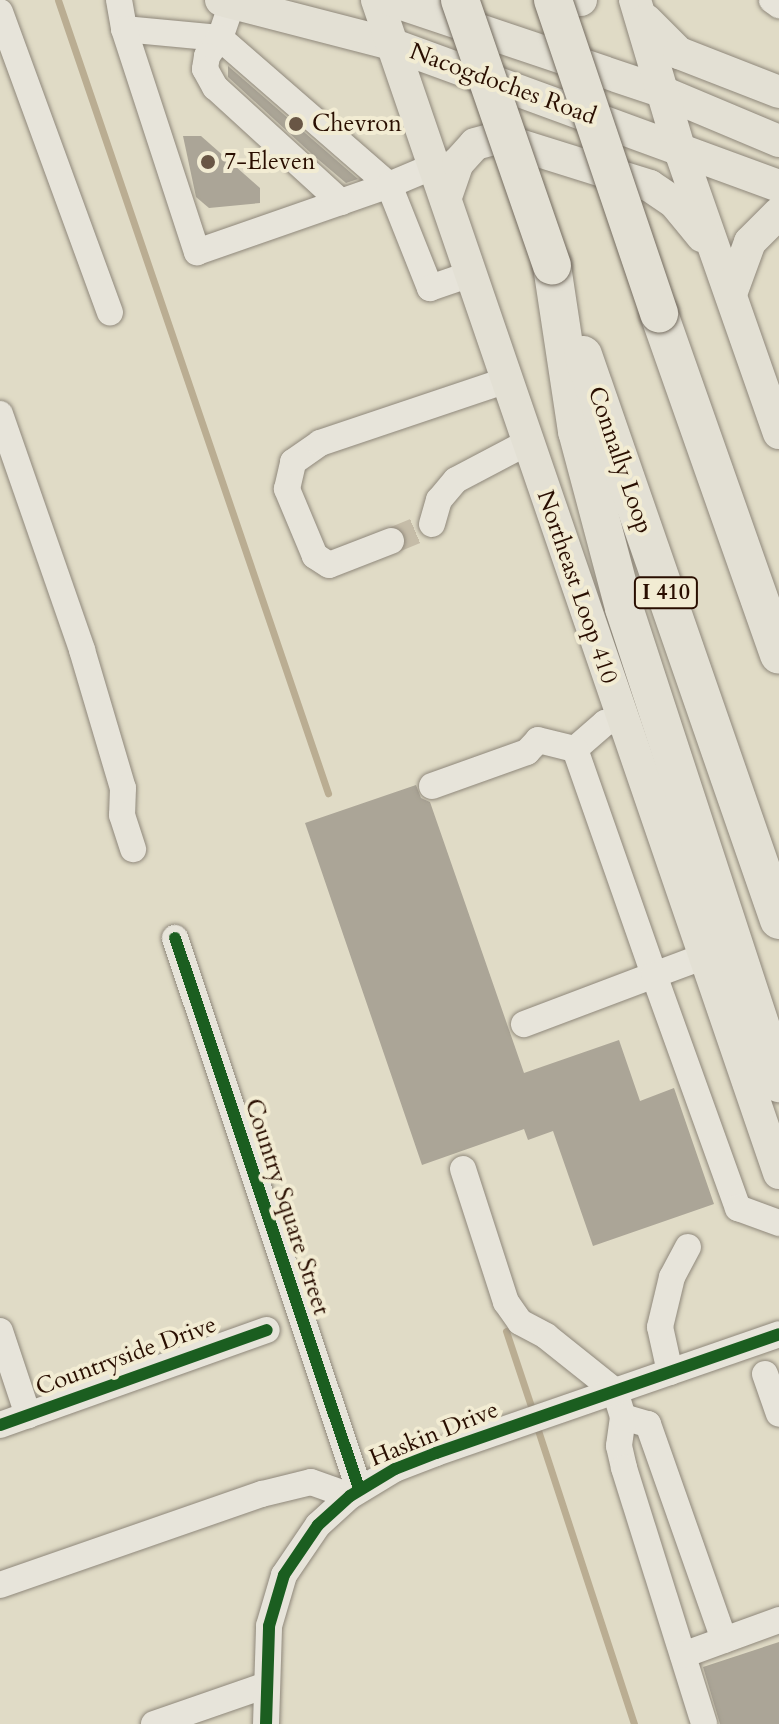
<!DOCTYPE html>
<html>
<head>
<meta charset="utf-8">
<style>
	body { margin:0 }
	#map { position:relative; width:779px; height:1724px; overflow:hidden; background:#e0dbc6; font-family:Cardo,serif }
	div>[style] { position:absolute }
	[style*='--x'] { left:calc(var(--x)*1px); top:calc(var(--y)*1px); width:calc(var(--w)*1px); rotate:calc(var(--a)*1deg) }
	.stream>* { height:7px; margin:-3.5px; padding:0 3.5px; transform-origin:3.5px; border-radius:3.5px; background:#baad92 }
	.building>* { inset:0; background:#aba597 }
	.minor-tunnel>* { height:26px; margin-top:-13px; transform-origin:0; background:repeating-linear-gradient(90deg,#c5bca8 0 26px,transparent 0 39px) }
	.roads { filter:drop-shadow(0 0 2px #8f887b) drop-shadow(0 0 2px #8f887b) }
	.minor>* { height:26px; margin:-13px; padding:0 13px; transform-origin:13px; border-radius:13px; background:#e7e4da }
	.major>* { height:32px; margin:-16px; padding:0 16px; transform-origin:16px; border-radius:16px; background:#e3e0d4 }
	.highway>* { height:38px; margin:-19px; padding:0 19px; transform-origin:19px; border-radius:19px; background:#e3e0d4 }
	.bridges { filter:drop-shadow(0 0 2px #746c60) drop-shadow(0 0 2px #746c60) }
	.highway-bridge>* { height:38px; margin:-19px; padding:0 19px; transform-origin:19px; border-radius:19px; background:#e3e0d4 }
	.cycleway>* { height:12px; margin:-6px; padding:0 6px; transform-origin:6px; border-radius:6px; background:#1b5e20 }
	.dots>* { width:22px; height:22px; translate:-50% -50%; box-sizing:border-box; border:4px solid #f2ecd3; border-radius:50% }
	span { translate:-50% -50%; white-space:nowrap; text-align:center; line-height:1.15; -webkit-text-stroke:8px #f2ecd3; paint-order:stroke }
	.shield-label span { padding:2px 6px; background:#f2ecd3; border:2px solid; border-radius:6px; -webkit-text-stroke-width:0 }
	.shield-label { font-size:22px; color:#290e00; font-weight:700 }
	.street-label { font-size:24px; color:#290e00 }
	.poi-label { font-size:24px; color:#290e00 }
	.left { translate:0 -50%; text-align:left }
</style>
</head>
<body>
<div id="map">
	<div class="stream">
		<div style="--x:58;--y:0;--w:838;--a:71.2"></div>
		<div style="--x:506;--y:1331;--w:85;--a:71.6"></div>
		<div style="--x:536;--y:1424;--w:316;--a:71.9"></div>
	</div>
	<div class="building">
		<div style="clip-path:polygon(228px 66px,358px 179px,346px 183px,313px 155px,228px 77px)"></div>
		<div style="clip-path:polygon(183px 136px,201px 136px,260px 188px,260px 203px,209px 208px,196px 197px)"></div>
		<div style="clip-path:polygon(416px 785px,421px 798px,430px 802px,524px 1073px,619px 1040px,640px 1101px,674px 1088px,714px 1204px,593px 1246px,553px 1131px,528px 1140px,524px 1129px,422px 1165px,305px 823px)"></div>
		<div style="clip-path:polygon(779px 1642px,779px 1724px,720px 1724px,703px 1667px)"></div>
	</div>
	<div class="minor-tunnel">
		<div style="--x:391;--y:541;--w:44;--a:-22.5"></div>
	</div>
	<div class="roads">
		<div class="minor">
			<div style="--x:119;--y:0;--w:29;--a:80"></div>
			<div style="--x:124;--y:29;--w:96;--a:5.4"></div>
			<div style="--x:772;--y:0;--w:9;--a:36"></div>
			<div style="--x:0;--y:12;--w:320;--a:69.9"></div>
			<div style="--x:124;--y:29;--w:235;--a:71.9"></div>
			<div style="--x:197;--y:252;--w:203;--a:-19.2"></div>
			<div style="--x:389;--y:185;--w:224;--a:-139"></div>
			<div style="--x:220;--y:38;--w:37;--a:-71"></div>
			<div style="--x:220;--y:38;--w:22;--a:126"></div>
			<div style="--x:207;--y:56;--w:13;--a:99"></div>
			<div style="--x:205;--y:69;--w:21;--a:61"></div>
			<div style="--x:215;--y:87;--w:171;--a:42.4"></div>
			<div style="--x:434;--y:166;--w:49;--a:157.1"></div>
			<div style="--x:389;--y:185;--w:111;--a:68.3"></div>
			<div style="--x:430;--y:288;--w:43;--a:-18.9"></div>
			<div style="--x:0;--y:414;--w:250;--a:70.8"></div>
			<div style="--x:82;--y:650;--w:144;--a:73.5"></div>
			<div style="--x:123;--y:788;--w:27;--a:92"></div>
			<div style="--x:122;--y:815;--w:36;--a:72"></div>
			<div style="--x:432;--y:524;--w:25;--a:-74"></div>
			<div style="--x:439;--y:500;--w:26;--a:-50"></div>
			<div style="--x:456;--y:480;--w:81;--a:-27.8"></div>
			<div style="--x:391;--y:541;--w:66;--a:158.8"></div>
			<div style="--x:329;--y:565;--w:17;--a:-147"></div>
			<div style="--x:315;--y:556;--w:73;--a:-112.7"></div>
			<div style="--x:287;--y:489;--w:28;--a:-77"></div>
			<div style="--x:293;--y:462;--w:33;--a:-35"></div>
			<div style="--x:320;--y:443;--w:197;--a:-18.6"></div>
			<div style="--x:575;--y:749;--w:40;--a:-41"></div>
			<div style="--x:605;--y:723;--w:18;--a:-19"></div>
			<div style="--x:432;--y:786;--w:101;--a:-19.7"></div>
			<div style="--x:527;--y:752;--w:16;--a:-47"></div>
			<div style="--x:538;--y:740;--w:38;--a:14"></div>
			<div style="--x:575;--y:749;--w:239;--a:70.7"></div>
			<div style="--x:654;--y:975;--w:139;--a:159.3"></div>
			<div style="--x:175;--y:938;--w:581;--a:71.53"></div>
			<div style="--x:705;--y:956;--w:54;--a:159.6"></div>
			<div style="--x:654;--y:975;--w:248;--a:70.2"></div>
			<div style="--x:738;--y:1208;--w:44;--a:20.1"></div>
			<div style="--x:463;--y:1169;--w:140;--a:72.1"></div>
			<div style="--x:506;--y:1302;--w:24;--a:55"></div>
			<div style="--x:520;--y:1322;--w:30;--a:28"></div>
			<div style="--x:546;--y:1336;--w:88;--a:38.6"></div>
			<div style="--x:615;--y:1391;--w:27;--a:73"></div>
			<div style="--x:623;--y:1417;--w:29;--a:98"></div>
			<div style="--x:619;--y:1446;--w:23;--a:77"></div>
			<div style="--x:624;--y:1468;--w:268;--a:72.6"></div>
			<div style="--x:0;--y:1331;--w:89;--a:71.6"></div>
			<div style="--x:670;--y:1372;--w:46;--a:-102.5"></div>
			<div style="--x:660;--y:1327;--w:51;--a:-76.5"></div>
			<div style="--x:672;--y:1277;--w:34;--a:-62"></div>
			<div style="--x:765;--y:1374;--w:42;--a:70.7"></div>
			<div style="--x:623;--y:1417;--w:26;--a:16"></div>
			<div style="--x:648;--y:1424;--w:229;--a:70.6"></div>
			<div style="--x:0;--y:1425;--w:283;--a:-19.6"></div>
			<div style="--x:0;--y:1585;--w:277;--a:-19.2"></div>
			<div style="--x:262;--y:1494;--w:50;--a:-13.8"></div>
			<div style="--x:311;--y:1482;--w:41;--a:19.7"></div>
			<div style="--x:683;--y:1655;--w:102;--a:-20"></div>
			<div style="--x:154;--y:1724;--w:116;--a:-19.1"></div>
			<div style="--x:266;--y:1724;--w:98;--a:-88.2"></div>
			<div style="--x:269;--y:1626;--w:53;--a:-73.6"></div>
			<div style="--x:284;--y:1575;--w:60;--a:-55.8"></div>
			<div style="--x:318;--y:1525;--w:43;--a:-42.2"></div>
			<div style="--x:350;--y:1496;--w:52;--a:-31"></div>
			<div style="--x:395;--y:1469;--w:44;--a:-21.3"></div>
			<div style="--x:436;--y:1453;--w:363;--a:-19.1"></div>
		</div>
		<div class="major">
			<div style="--x:221;--y:0;--w:176;--a:14.5"></div>
			<div style="--x:391;--y:44;--w:413;--a:20.1"></div>
			<div style="--x:377;--y:0;--w:1240;--a:71.08"></div>
			<div style="--x:390;--y:0;--w:285;--a:18.6"></div>
			<div style="--x:660;--y:91;--w:129;--a:22.8"></div>
			<div style="--x:572;--y:0;--w:9;--a:0"></div>
			<div style="--x:635;--y:0;--w:154;--a:73.4"></div>
			<div style="--x:679;--y:148;--w:302;--a:70.7"></div>
			<div style="--x:646;--y:20;--w:47;--a:45"></div>
			<div style="--x:679;--y:53;--w:107;--a:21.3"></div>
			<div style="--x:446;--y:197;--w:36;--a:-71"></div>
			<div style="--x:458;--y:163;--w:25;--a:-48"></div>
			<div style="--x:475;--y:144;--w:23;--a:-15"></div>
			<div style="--x:497;--y:138;--w:160;--a:17.4"></div>
			<div style="--x:650;--y:186;--w:29;--a:34"></div>
			<div style="--x:674;--y:202;--w:44;--a:50.5"></div>
			<div style="--x:731;--y:294;--w:55;--a:-69.9"></div>
			<div style="--x:750;--y:242;--w:41;--a:-45"></div>
		</div>
		<div class="highway">
			<div style="--x:552;--y:266;--w:167;--a:81.4"></div>
			<div style="--x:577;--y:431;--w:183;--a:75.1"></div>
			<div style="--x:624;--y:608;--w:500;--a:71.9"></div>
			<div style="--x:659;--y:314;--w:361;--a:70.6"></div>
			<div style="--x:583;--y:355;--w:598;--a:70.87"></div>
		</div>
	</div>
	<div class="bridges">
		<div class="highway-bridge">
			<div style="--x:460;--y:0;--w:281;--a:70.9"></div>
			<div style="--x:553;--y:0;--w:331;--a:71.3"></div>
		</div>
	</div>
	<div class="cycleway">
		<div style="--x:175;--y:938;--w:581;--a:71.53"></div>
		<div style="--x:0;--y:1425;--w:283;--a:-19.6"></div>
		<div style="--x:266;--y:1724;--w:98;--a:-88.2"></div>
		<div style="--x:269;--y:1626;--w:53;--a:-73.6"></div>
		<div style="--x:284;--y:1575;--w:60;--a:-55.8"></div>
		<div style="--x:318;--y:1525;--w:43;--a:-42.2"></div>
		<div style="--x:350;--y:1496;--w:52;--a:-31"></div>
		<div style="--x:395;--y:1469;--w:44;--a:-21.3"></div>
		<div style="--x:436;--y:1453;--w:363;--a:-19.1"></div>
	</div>
	<div class="dots">
		<div style="left:296px;top:124px;background:#695645"></div>
		<div style="left:208px;top:162px;background:#695645"></div>
	</div>
	<div class="shield-label">
		<span style="left:666px;top:593px">I 410</span>
	</div>
	<div class="street-label">
		<span style="left:503px;top:84px;rotate:20deg">Nacogdoches Road</span>
		<span style="left:620px;top:460px;rotate:71deg">Connally Loop</span>
		<span style="left:577px;top:587px;rotate:71deg">Northeast Loop 410</span>
		<span style="left:287px;top:1207px;rotate:72deg">Country Square Street</span>
		<span style="left:126px;top:1356px;rotate:-20deg">Countryside Drive</span>
		<span style="left:434px;top:1434px;rotate:-22deg">Haskin Drive</span>
	</div>
	<div class="poi-label">
		<span class="left" style="left:312px;top:124px">Chevron</span>
		<span class="left" style="left:224px;top:162px">7-Eleven</span>
	</div>
</div>
</body>
</html>
